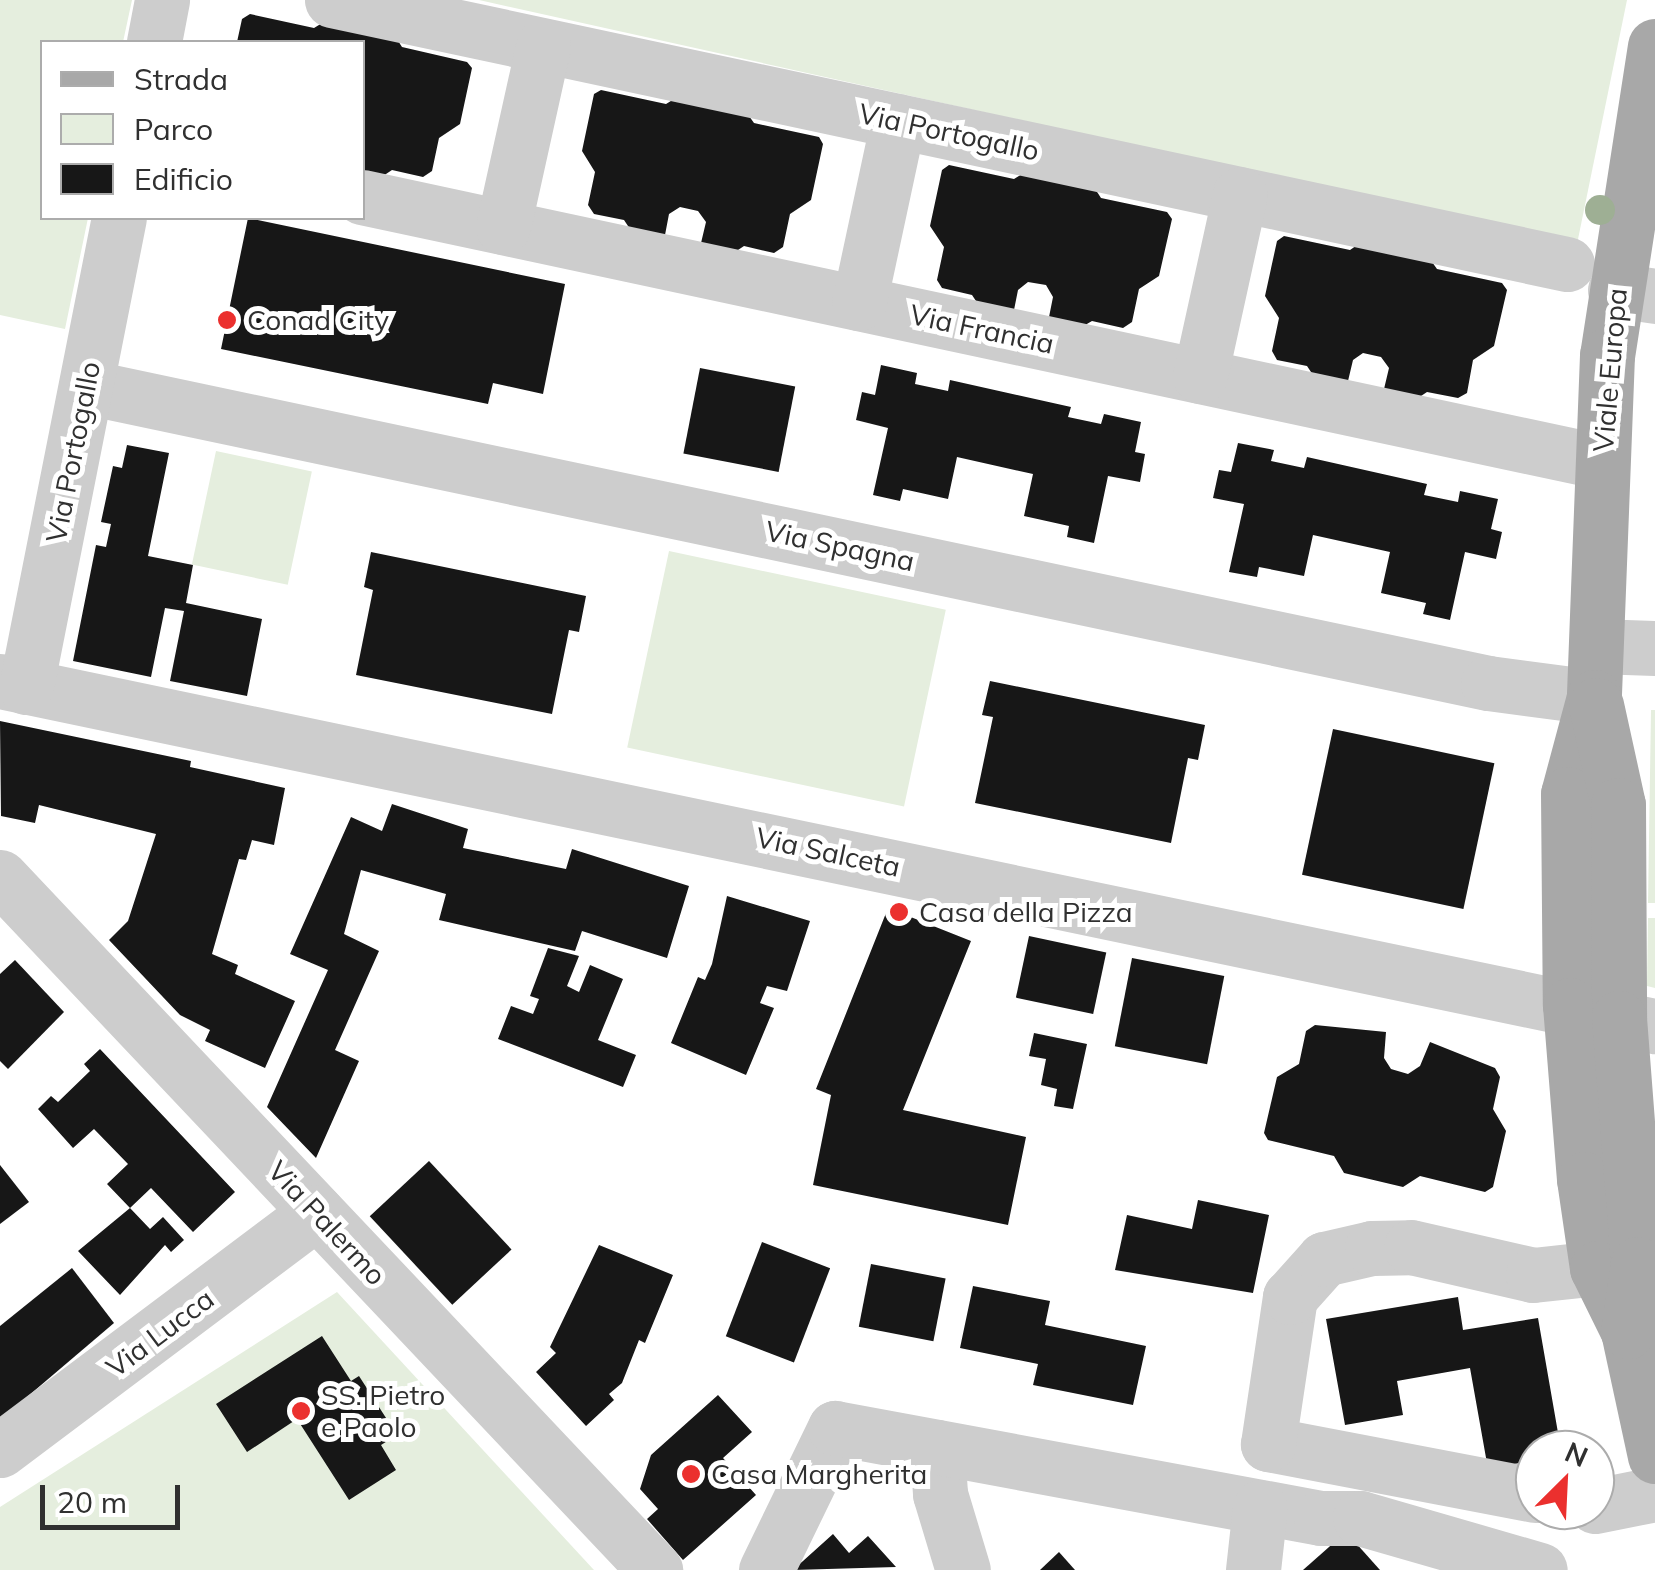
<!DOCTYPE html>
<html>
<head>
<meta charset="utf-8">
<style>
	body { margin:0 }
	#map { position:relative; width:1655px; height:1570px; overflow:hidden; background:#fff; font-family:Mulish,sans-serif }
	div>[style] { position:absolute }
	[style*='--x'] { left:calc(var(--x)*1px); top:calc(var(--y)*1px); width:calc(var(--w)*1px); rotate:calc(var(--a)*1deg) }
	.green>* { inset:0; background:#e5eede; transform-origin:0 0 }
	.building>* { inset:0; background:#171717; transform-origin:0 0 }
	.minor>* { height:55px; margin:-27.5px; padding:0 27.5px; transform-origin:27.5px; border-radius:27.5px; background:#cdcdcd }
	.major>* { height:55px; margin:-27.5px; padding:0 27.5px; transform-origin:27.5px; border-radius:27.5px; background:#a8a8a8 }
	.trees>* { width:30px; height:30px; margin:-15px; border-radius:50%; background:#9eaf94 }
	.dots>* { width:28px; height:28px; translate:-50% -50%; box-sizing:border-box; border:5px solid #fff; border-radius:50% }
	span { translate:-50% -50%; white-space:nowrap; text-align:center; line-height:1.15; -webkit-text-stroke:10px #fff; paint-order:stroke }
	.street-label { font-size:28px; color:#303030 }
	.poi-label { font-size:28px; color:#303030 }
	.left { translate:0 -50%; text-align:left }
	.legend { position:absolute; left:40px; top:40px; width:325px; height:180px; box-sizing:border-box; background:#fff; border:2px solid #acacac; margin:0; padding:12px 18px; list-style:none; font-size:30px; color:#303030 }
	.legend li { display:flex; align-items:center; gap:20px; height:50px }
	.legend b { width:50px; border:2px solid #acacac }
	.north { position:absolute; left:1515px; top:1430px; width:100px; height:100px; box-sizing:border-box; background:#fff; border:2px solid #acacac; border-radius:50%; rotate:24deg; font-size:28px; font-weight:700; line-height:40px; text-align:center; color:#303030 }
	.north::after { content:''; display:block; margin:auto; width:35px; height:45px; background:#eb302e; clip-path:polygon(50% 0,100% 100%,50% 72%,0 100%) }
	.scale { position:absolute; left:40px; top:1485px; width:140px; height:45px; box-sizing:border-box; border:5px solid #303030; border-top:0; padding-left:12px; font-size:30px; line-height:35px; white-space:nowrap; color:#303030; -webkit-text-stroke:8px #fff; paint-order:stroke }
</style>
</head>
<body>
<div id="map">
	<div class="green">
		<div style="clip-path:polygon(0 0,132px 0,123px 42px,42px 42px,42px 218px,88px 218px,65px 329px,0 315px)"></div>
		<div style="clip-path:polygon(479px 0,1627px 0,1577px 244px)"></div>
		<div style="left:216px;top:451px;width:98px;height:116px;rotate:12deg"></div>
		<div style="left:669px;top:551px;width:283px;height:201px;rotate:12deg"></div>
		<div style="clip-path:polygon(1651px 710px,1655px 710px,1655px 903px,1648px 903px)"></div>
		<div style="clip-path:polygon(1648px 918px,1655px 918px,1655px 988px,1647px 986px)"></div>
		<div style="clip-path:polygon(337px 1292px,594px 1570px,0 1570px,0 1507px)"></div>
	</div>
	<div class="building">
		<div style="clip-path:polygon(250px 14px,314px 28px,332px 17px,391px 30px,402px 47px,467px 62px,472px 68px,460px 124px,439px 138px,432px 171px,423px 177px,392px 170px,380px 178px,362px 174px,362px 42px,237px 42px,242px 19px)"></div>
		<div style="clip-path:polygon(601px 90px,666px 104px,684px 93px,742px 106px,754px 123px,819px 137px,823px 144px,811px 200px,790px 214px,783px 247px,774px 253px,744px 246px,732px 254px,701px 243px,706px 222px,698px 211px,680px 207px,669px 214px,665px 235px,632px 232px,624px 220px,594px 214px,588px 205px,595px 172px,582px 151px,594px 94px)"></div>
		<div style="clip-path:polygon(949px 165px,1014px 179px,1032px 168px,1090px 181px,1101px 198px,1167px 212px,1172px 219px,1159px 276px,1139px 289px,1132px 322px,1123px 328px,1092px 321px,1080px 328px,1049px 317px,1053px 297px,1046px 285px,1028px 282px,1018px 290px,1014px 310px,980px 307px,972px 295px,942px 288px,937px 280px,944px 247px,930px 226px,942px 170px)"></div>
		<div style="clip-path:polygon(248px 218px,565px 284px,543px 394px,493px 383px,488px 404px,221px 349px)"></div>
		<div style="clip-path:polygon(1284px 236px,1350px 250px,1366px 239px,1425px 252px,1437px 269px,1502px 283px,1507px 290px,1494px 346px,1473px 360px,1467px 393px,1458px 398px,1427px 392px,1415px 400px,1384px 389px,1389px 368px,1381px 357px,1363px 353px,1353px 360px,1348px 381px,1315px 378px,1307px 366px,1277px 360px,1272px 351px,1279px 318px,1265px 296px,1277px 241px)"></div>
		<div style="clip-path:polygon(881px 365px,917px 373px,915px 384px,948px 391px,950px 380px,1071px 407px,1068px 417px,1101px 424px,1104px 414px,1141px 422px,1135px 452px,1145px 454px,1140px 482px,1108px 476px,1094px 543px,1067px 537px,1069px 526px,1024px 516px,1033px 474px,957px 457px,948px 499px,903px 489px,900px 501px,873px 495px,888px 428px,856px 420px,862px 392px,875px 395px)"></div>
		<div style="left:700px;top:368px;width:97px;height:87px;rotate:11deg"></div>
		<div style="clip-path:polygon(1238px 443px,1274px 450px,1271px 461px,1304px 468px,1307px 457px,1427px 484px,1424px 495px,1458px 502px,1460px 491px,1498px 499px,1491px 529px,1502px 532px,1496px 559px,1465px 552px,1450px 620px,1423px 614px,1426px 603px,1381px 593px,1390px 552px,1313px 535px,1304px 576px,1259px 567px,1257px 577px,1229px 572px,1244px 504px,1213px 498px,1219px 470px,1231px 472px)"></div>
		<div style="clip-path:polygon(127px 445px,169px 453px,148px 556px,193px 565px,186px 603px,262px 619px,247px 696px,170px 681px,184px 611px,165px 608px,151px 677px,73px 661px,96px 545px,106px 547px,111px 524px,101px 522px,113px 466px,122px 468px)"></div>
		<div style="clip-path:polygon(371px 552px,586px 596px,579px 632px,569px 630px,552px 714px,356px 675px,373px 590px,364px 587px)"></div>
		<div style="clip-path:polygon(990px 681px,1205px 725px,1198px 760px,1188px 758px,1171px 843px,975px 803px,993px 717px,982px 715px)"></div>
		<div style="clip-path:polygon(0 721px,191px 761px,190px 767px,285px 788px,274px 845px,252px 840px,246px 860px,239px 859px,212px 954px,238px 965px,235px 974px,295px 1001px,265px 1068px,205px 1041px,210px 1030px,180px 1015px,109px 940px,128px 921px,156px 834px,39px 805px,35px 823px,1px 816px)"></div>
		<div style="left:1333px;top:729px;width:165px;height:149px;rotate:12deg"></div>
		<div style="clip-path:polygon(392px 804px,468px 829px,463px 848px,566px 869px,572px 849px,689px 886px,667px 958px,582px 931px,575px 951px,439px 920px,446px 894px,361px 870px,344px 934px,379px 951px,335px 1050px,359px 1061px,316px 1158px,267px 1107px,328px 970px,290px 954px,351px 817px,382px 831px)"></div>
		<div style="clip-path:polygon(727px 896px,810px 921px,787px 991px,767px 986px,760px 1003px,774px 1008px,746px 1075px,671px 1043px,698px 977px,705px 980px,712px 964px)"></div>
		<div style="clip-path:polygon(888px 908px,971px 941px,903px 1110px,1026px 1137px,1008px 1225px,813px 1185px,831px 1095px,816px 1089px)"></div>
		<div style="left:1029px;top:936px;width:79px;height:63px;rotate:12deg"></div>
		<div style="clip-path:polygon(548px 948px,579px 956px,567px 986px,579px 992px,590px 965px,623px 979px,598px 1040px,636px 1055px,623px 1087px,498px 1039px,511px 1006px,533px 1014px,539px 999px,530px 996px)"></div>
		<div style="left:1132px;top:958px;width:94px;height:90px;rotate:11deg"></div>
		<div style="clip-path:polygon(15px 960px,64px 1012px,8px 1069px,0 1061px,0 974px)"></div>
		<div style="clip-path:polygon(1315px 1025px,1386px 1032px,1384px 1058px,1391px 1069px,1408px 1074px,1420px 1066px,1430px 1042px,1495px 1068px,1500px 1077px,1493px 1109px,1506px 1131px,1493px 1187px,1485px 1192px,1420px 1176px,1403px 1187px,1344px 1173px,1334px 1156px,1268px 1140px,1264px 1133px,1277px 1077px,1299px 1064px,1306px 1031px)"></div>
		<div style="clip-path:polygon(1034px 1033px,1087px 1044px,1073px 1109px,1054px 1106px,1057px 1089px,1041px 1085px,1046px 1059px,1029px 1056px)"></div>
		<div style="clip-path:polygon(100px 1049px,235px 1192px,193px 1232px,151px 1188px,130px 1208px,107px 1184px,128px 1164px,94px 1129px,73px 1148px,38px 1109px,51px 1096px,58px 1102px,90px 1071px,84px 1064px)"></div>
		<div style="left:429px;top:1161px;width:121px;height:81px;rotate:47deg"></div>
		<div style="clip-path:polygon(0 1165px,29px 1202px,0 1224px)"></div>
		<div style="clip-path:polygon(1198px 1200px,1269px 1215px,1253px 1293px,1115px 1270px,1127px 1215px,1192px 1229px)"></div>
		<div style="clip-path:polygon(130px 1208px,150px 1229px,163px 1217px,184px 1240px,171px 1252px,165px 1245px,120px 1295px,78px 1251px)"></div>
		<div style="left:762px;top:1242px;width:73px;height:101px;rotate:21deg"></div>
		<div style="clip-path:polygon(599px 1245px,673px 1275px,645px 1343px,639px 1340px,622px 1383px,609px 1394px,614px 1400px,586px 1426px,536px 1372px,556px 1353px,550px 1347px)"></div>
		<div style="left:871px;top:1264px;width:76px;height:64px;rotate:11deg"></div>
		<div style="clip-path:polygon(72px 1268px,114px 1323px,0 1420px,0 1326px)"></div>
		<div style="clip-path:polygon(973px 1286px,1050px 1301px,1045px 1325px,1146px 1346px,1133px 1405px,1033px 1385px,1038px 1364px,960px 1348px)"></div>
		<div style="clip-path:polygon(1458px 1297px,1463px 1330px,1538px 1318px,1561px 1450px,1535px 1450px,1535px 1460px,1488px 1469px,1470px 1368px,1397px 1381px,1403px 1415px,1345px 1425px,1326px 1319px)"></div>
		<div style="clip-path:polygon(322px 1336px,351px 1381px,359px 1376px,397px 1435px,381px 1445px,396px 1470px,349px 1500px,297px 1419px,247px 1452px,216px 1404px)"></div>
		<div style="clip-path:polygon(718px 1395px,752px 1432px,723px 1458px,756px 1495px,683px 1560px,647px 1519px,658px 1509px,640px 1489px,651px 1455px)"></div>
		<div style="clip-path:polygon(1346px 1532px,1380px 1570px,1303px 1570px)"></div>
		<div style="clip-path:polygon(833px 1534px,849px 1553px,868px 1536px,896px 1567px,793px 1570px)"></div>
		<div style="clip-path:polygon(1059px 1552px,1075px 1570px,1040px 1570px)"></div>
	</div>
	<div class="minor">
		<div style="--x:332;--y:0;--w:1263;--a:12.07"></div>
		<div style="--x:154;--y:42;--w:43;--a:-79.2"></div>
		<div style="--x:362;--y:197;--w:1268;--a:12.06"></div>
		<div style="--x:503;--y:227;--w:185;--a:-77.5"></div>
		<div style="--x:1615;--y:290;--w:40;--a:8.5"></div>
		<div style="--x:859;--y:303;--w:186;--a:-77.9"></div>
		<div style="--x:1200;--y:376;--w:186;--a:-77.6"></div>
		<div style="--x:87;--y:387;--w:1432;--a:11.93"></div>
		<div style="--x:1488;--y:683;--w:107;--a:7.5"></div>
		<div style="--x:1596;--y:646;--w:59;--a:1.9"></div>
		<div style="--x:0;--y:681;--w:1691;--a:11.78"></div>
		<div style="--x:26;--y:687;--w:478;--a:-78.8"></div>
		<div style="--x:0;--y:877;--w:954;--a:46.61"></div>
		<div style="--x:937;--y:1447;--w:47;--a:86.3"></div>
		<div style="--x:940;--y:1494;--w:79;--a:73.2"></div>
		<div style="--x:0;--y:1450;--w:396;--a:-36.9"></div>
		<div style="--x:1535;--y:1495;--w:272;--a:-169.2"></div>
		<div style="--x:1268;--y:1444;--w:149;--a:-81.5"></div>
		<div style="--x:1290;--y:1297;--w:51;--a:-48.2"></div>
		<div style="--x:1324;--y:1259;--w:49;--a:-12.9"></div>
		<div style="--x:1372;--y:1248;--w:39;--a:-1"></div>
		<div style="--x:1411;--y:1247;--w:125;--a:12.9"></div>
		<div style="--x:1533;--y:1275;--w:64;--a:-6.2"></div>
		<div style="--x:1595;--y:1506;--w:61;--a:-11.3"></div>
		<div style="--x:766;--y:1570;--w:158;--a:-64.1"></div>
		<div style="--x:835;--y:1428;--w:494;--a:10.5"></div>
		<div style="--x:1321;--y:1518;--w:39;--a:0"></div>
		<div style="--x:1360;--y:1518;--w:187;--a:16.1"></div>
		<div style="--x:1253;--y:1570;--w:63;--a:-83.7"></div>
	</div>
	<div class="major">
		<div style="--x:1655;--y:46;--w:313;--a:98.8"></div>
		<div style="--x:1607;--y:355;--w:342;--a:92.2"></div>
		<div style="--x:1594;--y:697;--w:100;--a:105"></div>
		<div style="--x:1568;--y:794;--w:211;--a:89.5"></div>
		<div style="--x:1570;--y:1005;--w:175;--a:85.4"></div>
		<div style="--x:1584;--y:1179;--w:90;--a:81.7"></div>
		<div style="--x:1597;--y:1268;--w:70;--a:63.8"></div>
		<div style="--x:1628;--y:1331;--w:128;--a:77.8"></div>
		<div style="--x:1596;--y:705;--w:102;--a:77.6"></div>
		<div style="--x:1618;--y:805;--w:213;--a:89.7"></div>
		<div style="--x:1619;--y:1018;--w:247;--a:85.6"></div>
		<div style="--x:1638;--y:1264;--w:68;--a:98.5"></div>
	</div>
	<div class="trees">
		<div style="left:1600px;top:210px"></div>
	</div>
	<div class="dots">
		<div style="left:227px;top:320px;background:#eb302e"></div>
		<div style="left:899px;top:912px;background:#eb302e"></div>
		<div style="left:301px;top:1411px;background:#eb302e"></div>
		<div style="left:691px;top:1474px;background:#eb302e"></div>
	</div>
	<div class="street-label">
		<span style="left:949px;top:132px;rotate:12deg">Via Portogallo</span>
		<span style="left:982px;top:329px;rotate:12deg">Via Francia</span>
		<span style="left:1610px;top:370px;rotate:-85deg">Viale Europa</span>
		<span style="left:73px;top:452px;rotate:-79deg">Via Portogallo</span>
		<span style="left:840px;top:546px;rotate:12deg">Via Spagna</span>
		<span style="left:828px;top:852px;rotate:12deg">Via Salceta</span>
		<span style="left:327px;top:1223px;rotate:47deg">Via Palermo</span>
		<span style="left:160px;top:1333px;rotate:-37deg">Via Lucca</span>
	</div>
	<div class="poi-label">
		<span class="left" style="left:247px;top:320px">Conad City</span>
		<span class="left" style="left:919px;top:912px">Casa della Pizza</span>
		<span class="left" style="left:321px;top:1411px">SS. Pietro<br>e Paolo</span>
		<span class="left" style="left:711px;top:1474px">Casa Margherita</span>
	</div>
	<ul class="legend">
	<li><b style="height:12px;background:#a8a8a8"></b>Strada</li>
	<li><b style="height:28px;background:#e5eede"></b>Parco</li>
	<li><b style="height:28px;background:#171717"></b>Edificio</li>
	</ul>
	<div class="north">N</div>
	<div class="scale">20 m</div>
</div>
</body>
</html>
